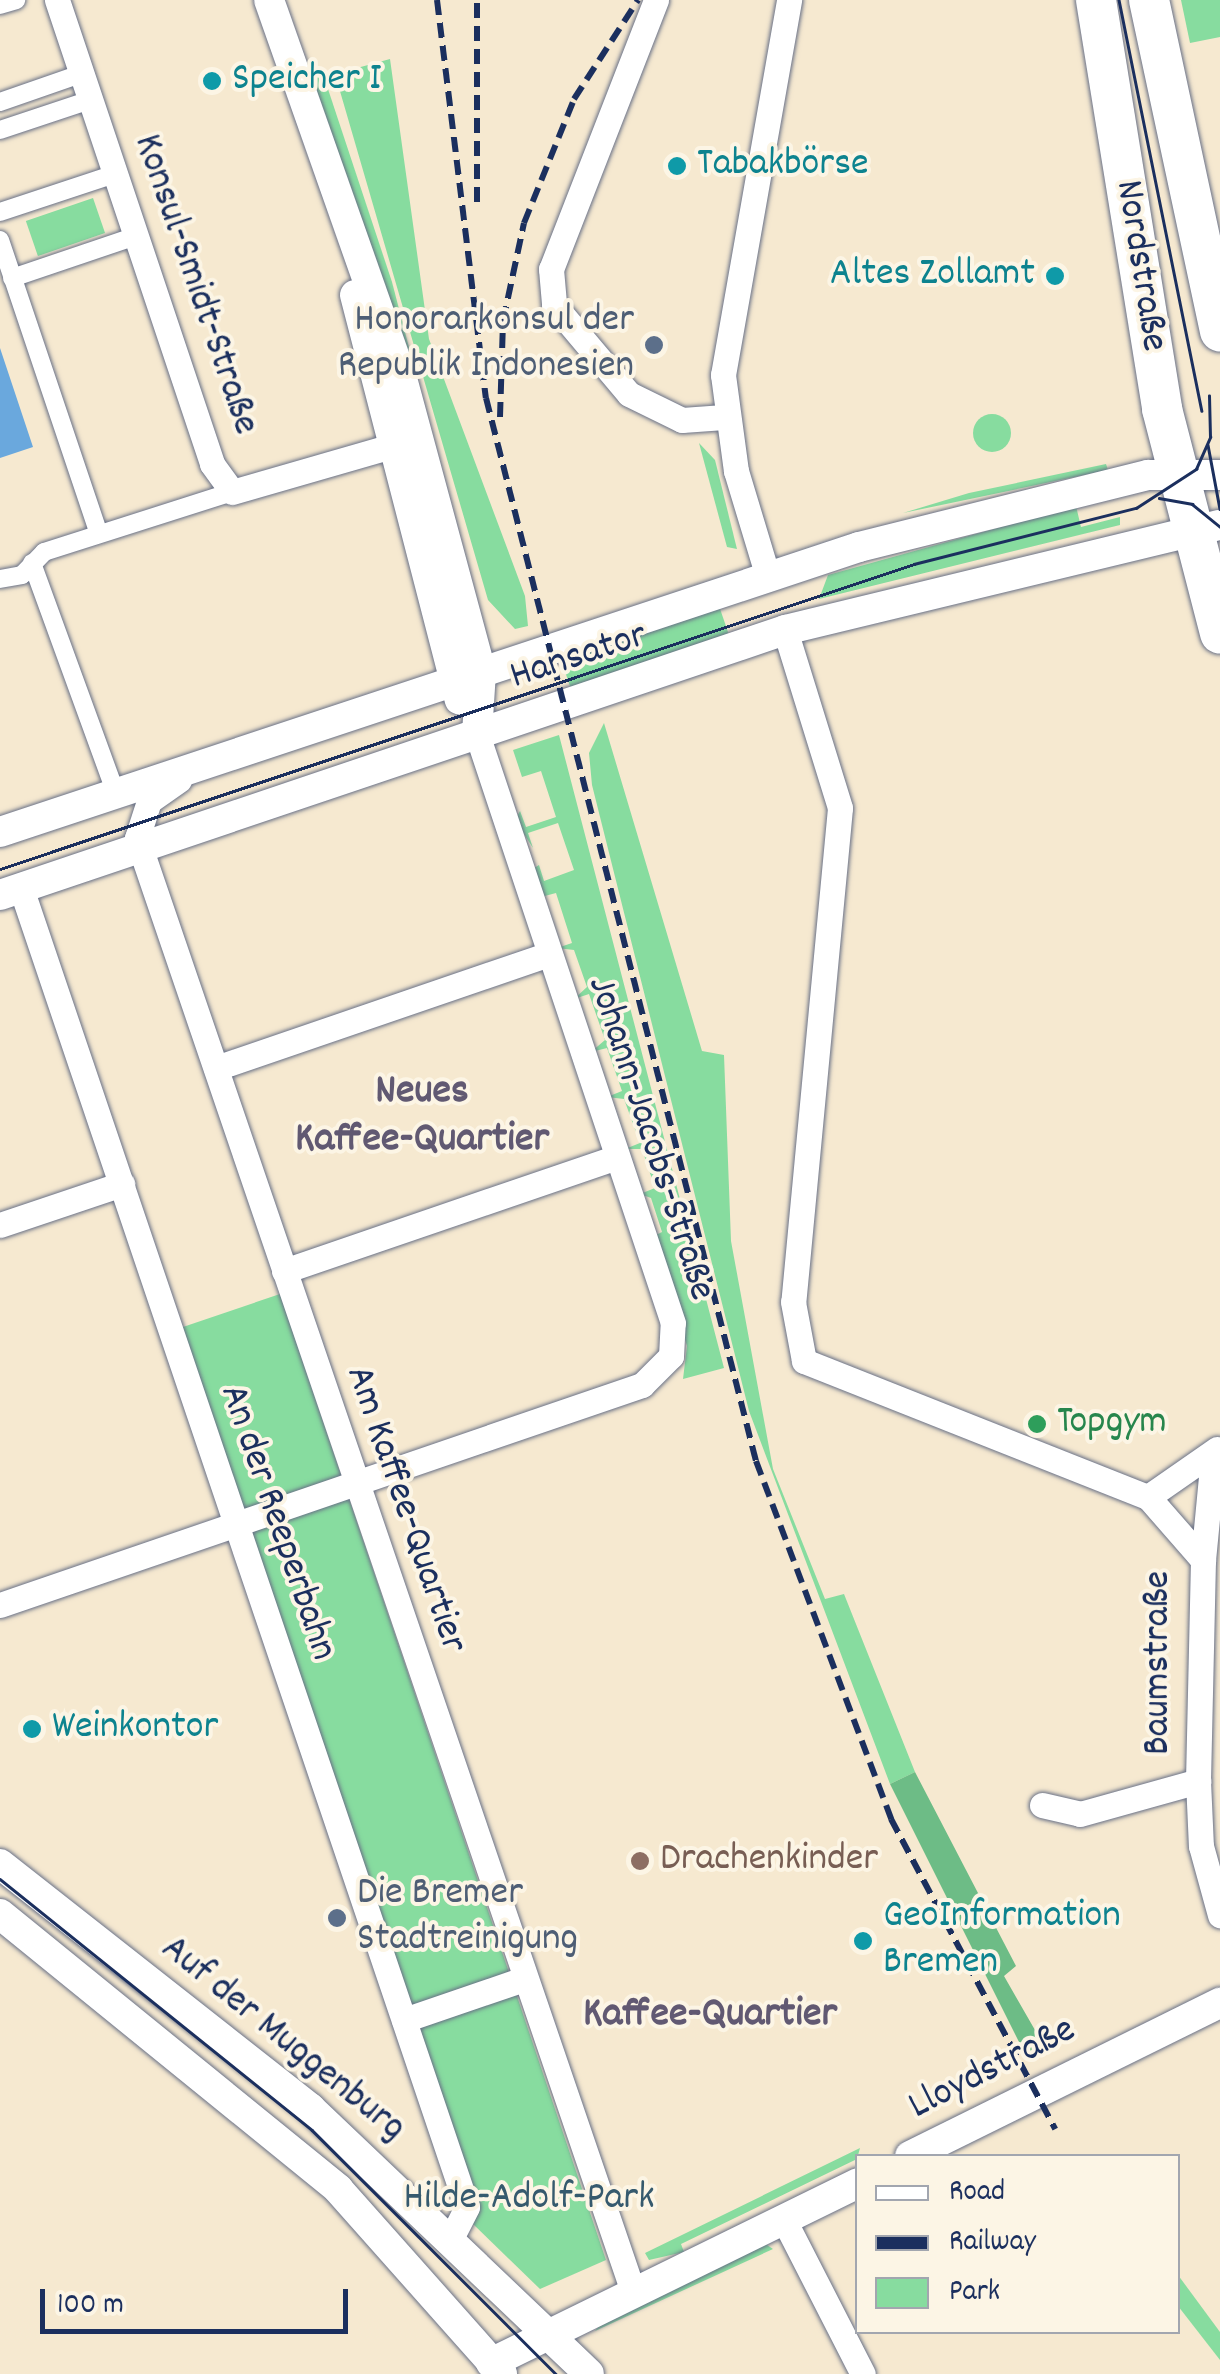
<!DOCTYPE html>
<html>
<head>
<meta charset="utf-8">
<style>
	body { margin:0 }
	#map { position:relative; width:1220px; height:2374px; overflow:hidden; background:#f6e9d0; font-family:Dekko,sans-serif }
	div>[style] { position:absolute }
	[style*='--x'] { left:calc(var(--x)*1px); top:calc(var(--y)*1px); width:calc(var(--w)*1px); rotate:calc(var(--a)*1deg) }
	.green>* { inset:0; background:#87dc9f; transform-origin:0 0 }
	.round { border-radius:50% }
	.forest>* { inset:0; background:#6dbc86 }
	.water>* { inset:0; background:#6aa8dd }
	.roads { filter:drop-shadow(0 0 2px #687086) drop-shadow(0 0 2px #687086) }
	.pedestrian>* { height:18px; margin:-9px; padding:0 9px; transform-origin:9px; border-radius:9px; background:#fff }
	.minor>* { height:25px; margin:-12.5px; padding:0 12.5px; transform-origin:12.5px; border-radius:12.5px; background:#fff }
	.tertiary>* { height:30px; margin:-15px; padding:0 15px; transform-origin:15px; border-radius:15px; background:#fff }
	.primary>* { height:40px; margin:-20px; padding:0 20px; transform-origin:20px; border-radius:20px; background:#fff }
	.tram>* { height:2.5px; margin:-1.25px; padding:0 1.25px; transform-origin:1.25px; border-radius:1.25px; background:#1b2f5e }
	.rail>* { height:6px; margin-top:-3px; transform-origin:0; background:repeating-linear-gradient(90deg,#1b2f5e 0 15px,transparent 0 23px) }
	.dots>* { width:28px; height:28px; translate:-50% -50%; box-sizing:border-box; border:5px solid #fcf5e5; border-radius:50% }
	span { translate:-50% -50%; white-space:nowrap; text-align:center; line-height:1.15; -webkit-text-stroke:8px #fcf5e5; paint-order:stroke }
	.culture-label { font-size:40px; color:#0d838f }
	.left { translate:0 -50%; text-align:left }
	.right { translate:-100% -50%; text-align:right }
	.street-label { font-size:40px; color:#1b2f5e }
	.service-label { font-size:40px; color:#4e5e75 }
	.leisure-label { font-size:40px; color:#27864d }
	.education-label { font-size:40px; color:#785e54 }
	.park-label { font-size:40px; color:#365a6e }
	.neighbourhood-label { font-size:42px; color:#615972; font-weight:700 }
	.legend { position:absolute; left:855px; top:2154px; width:325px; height:180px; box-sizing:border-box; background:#fcf5e5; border:2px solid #a2a6af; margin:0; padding:12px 18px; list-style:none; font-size:30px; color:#1b2f5e }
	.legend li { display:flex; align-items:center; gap:20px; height:50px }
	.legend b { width:50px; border:2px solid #a2a6af }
	.scale { position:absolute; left:40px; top:2289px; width:308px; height:45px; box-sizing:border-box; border:5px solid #1b2f5e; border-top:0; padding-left:12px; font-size:30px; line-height:35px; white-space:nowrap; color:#1b2f5e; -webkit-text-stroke:8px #fcf5e5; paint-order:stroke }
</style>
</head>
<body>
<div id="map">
	<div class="green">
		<div style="clip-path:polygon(1181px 0,1220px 0,1220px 37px,1190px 43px)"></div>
		<div style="clip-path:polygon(390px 59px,429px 339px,525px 596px,528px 626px,515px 629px,488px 600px,335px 74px)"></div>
		<div style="clip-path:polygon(322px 71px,392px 282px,440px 467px,311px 83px)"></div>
		<div style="left:93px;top:198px;width:37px;height:71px;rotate:71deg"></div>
		<div class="round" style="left:973px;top:414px;width:38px;height:38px"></div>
		<div style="clip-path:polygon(699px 443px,715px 460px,737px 549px,727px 547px)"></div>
		<div style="clip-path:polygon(1106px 464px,1108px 470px,903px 513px,969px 493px)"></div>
		<div style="clip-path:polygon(1076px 506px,1081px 527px,1120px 517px,1120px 525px,819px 599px,828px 575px)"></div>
		<div style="left:718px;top:603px;width:36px;height:167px;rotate:71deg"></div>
		<div style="clip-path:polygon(604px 723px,702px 1051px,724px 1055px,731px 1241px,773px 1469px,825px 1599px,844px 1594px,915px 1772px,890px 1784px,749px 1411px,592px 785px,589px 753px)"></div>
		<div style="clip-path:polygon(559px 735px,724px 1368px,683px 1379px,687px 1346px,654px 1236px,662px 1232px,651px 1198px,640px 1194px,655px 1188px,642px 1149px,625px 1149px,640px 1143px,624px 1099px,607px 1097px,622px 1091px,607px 1048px,591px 1052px,605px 1040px,589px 994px,574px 999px,587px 987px,574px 950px,557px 948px,572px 943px,556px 893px,541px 897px,531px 870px,539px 865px,544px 881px,574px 870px,558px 823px,528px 833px,533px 848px,515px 820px,520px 811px,526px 827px,556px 817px,541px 771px,522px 777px,513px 750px)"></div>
		<div style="clip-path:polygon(280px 1294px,606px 2260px,540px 2289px,472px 2223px,180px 1328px)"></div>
		<div style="clip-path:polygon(860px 2148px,857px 2159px,681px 2244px,684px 2252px,649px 2260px,645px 2253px)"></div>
		<div style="clip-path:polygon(764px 2243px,773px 2249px,595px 2331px,603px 2321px)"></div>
		<div style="clip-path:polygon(1178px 2275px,1220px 2332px,1220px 2360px,1178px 2306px)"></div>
	</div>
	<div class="forest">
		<div style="clip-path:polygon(915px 1772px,1016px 1966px,1004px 1976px,1043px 2044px,1025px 2054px,890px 1784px)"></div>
	</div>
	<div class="water">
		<div style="clip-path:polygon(0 348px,33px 447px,0 458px)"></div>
	</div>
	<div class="roads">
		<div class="pedestrian">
			<div style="--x:0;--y:5;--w:17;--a:-17"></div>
			<div style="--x:0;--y:102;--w:86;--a:-19.1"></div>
			<div style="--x:0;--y:130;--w:95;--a:-18.4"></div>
			<div style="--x:0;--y:212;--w:121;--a:-18.3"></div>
			<div style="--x:0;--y:240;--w:310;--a:71.4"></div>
			<div style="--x:12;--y:278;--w:131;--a:-18.7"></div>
			<div style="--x:32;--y:563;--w:246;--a:70"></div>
			<div style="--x:0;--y:579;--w:22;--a:-10"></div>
			<div style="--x:22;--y:575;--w:32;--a:-46"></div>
			<div style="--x:44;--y:552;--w:197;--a:-17.7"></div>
		</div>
		<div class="minor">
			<div style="--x:57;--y:0;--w:489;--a:71.5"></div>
			<div style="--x:212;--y:464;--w:34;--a:54"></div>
			<div style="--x:232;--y:492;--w:187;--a:-16.1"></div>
			<div style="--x:656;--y:0;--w:289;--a:111.3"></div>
			<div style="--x:551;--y:269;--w:36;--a:85"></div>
			<div style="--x:554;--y:305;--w:116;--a:49.9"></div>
			<div style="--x:629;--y:394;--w:59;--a:26.1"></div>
			<div style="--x:682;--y:420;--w:42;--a:-4.1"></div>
			<div style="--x:768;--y:577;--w:111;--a:-106.8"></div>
			<div style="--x:736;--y:471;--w:97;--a:-97.7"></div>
			<div style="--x:723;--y:375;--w:381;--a:-80"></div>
			<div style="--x:785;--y:630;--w:186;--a:72.8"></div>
			<div style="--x:840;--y:808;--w:496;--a:95.4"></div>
			<div style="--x:793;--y:1302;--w:60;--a:79.4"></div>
			<div style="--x:804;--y:1361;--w:370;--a:21.6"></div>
			<div style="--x:1148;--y:1497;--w:84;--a:48.9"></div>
			<div style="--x:1203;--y:1560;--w:221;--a:91.3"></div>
			<div style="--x:1198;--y:1781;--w:65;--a:87.4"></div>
			<div style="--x:1201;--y:1846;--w:72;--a:74.6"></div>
			<div style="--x:179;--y:780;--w:37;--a:145"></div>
			<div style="--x:149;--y:801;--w:39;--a:108"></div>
			<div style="--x:137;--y:838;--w:1533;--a:71.16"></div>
			<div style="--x:21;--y:888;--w:1392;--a:71.32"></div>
			<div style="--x:467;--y:2207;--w:35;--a:117"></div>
			<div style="--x:216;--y:1068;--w:352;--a:-18.9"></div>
			<div style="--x:0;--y:1225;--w:129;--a:-18.6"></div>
			<div style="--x:284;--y:1271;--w:352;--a:-18.9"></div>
			<div style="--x:1148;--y:1497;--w:84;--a:-34.8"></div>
			<div style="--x:1203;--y:1560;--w:104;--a:-84.5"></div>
			<div style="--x:0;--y:1605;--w:679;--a:-18.92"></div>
			<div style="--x:642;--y:1385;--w:41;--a:-45"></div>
			<div style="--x:671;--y:1356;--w:33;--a:-87"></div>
			<div style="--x:673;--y:1323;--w:621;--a:-108.41"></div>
			<div style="--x:1042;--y:1805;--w:39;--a:13"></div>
			<div style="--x:1080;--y:1814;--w:123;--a:-15.6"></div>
			<div style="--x:404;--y:2020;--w:127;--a:-18.9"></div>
			<div style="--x:783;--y:2218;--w:175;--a:62.9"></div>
		</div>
		<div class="tertiary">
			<div style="--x:269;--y:0;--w:393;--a:70.6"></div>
			<div style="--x:400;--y:371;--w:312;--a:74.9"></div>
			<div style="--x:481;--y:672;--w:62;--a:93.7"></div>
			<div style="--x:355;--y:295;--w:418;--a:75.5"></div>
			<div style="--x:0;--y:832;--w:905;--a:-18.35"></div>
			<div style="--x:859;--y:547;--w:298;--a:-14"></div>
			<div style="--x:1148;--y:475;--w:72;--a:0"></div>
			<div style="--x:0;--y:895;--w:829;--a:-18.65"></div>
			<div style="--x:785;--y:630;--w:447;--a:-13.6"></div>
			<div style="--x:0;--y:1864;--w:395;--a:38.2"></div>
			<div style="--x:310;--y:2108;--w:385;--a:43.6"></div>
			<div style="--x:0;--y:1914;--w:436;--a:39.1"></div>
			<div style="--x:338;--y:2189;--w:247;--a:48.4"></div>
			<div style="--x:910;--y:2156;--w:346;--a:-26.3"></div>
			<div style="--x:491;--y:2363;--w:409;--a:-26.1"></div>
		</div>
		<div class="primary">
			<div style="--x:1096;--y:0;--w:414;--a:80.8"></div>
			<div style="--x:1162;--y:409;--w:232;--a:75.5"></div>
			<div style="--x:1149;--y:0;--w:339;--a:77.9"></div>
		</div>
	</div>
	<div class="tram">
		<div style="--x:1119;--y:0;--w:419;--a:78.6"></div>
		<div style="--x:1208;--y:445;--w:65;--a:79.4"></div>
		<div style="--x:1159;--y:498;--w:34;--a:10"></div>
		<div style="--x:1192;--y:504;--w:36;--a:39"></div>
		<div style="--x:0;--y:869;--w:964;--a:-18.45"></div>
		<div style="--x:914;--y:564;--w:229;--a:-14.2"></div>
		<div style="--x:1136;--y:508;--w:72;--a:-33"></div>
		<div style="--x:1196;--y:469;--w:35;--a:-66"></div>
		<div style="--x:1210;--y:437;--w:41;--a:-91.4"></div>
		<div style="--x:0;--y:1879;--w:400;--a:38.8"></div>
		<div style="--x:312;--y:2130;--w:345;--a:45"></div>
	</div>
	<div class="rail">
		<div style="--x:437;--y:0;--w:401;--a:83"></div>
		<div style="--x:486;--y:398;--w:1097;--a:75.75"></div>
		<div style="--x:756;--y:1461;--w:383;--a:69.3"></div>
		<div style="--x:891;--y:1819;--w:351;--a:62.1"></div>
		<div style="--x:477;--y:202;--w:202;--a:-90"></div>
		<div style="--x:500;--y:417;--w:96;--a:-88.2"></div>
		<div style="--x:503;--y:321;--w:100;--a:-77.9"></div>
		<div style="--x:524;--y:223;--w:134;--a:-68"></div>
		<div style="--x:574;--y:99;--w:118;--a:-57.1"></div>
	</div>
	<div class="dots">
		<div style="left:212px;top:81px;background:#0f9aa8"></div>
		<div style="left:677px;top:166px;background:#0f9aa8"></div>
		<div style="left:1055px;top:276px;background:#0f9aa8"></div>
		<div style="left:654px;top:345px;background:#5c6f8a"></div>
		<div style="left:1037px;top:1424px;background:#2e9e5b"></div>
		<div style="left:32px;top:1729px;background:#0f9aa8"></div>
		<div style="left:640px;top:1861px;background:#8d6e63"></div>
		<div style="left:337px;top:1918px;background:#5c6f8a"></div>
		<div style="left:863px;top:1941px;background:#0f9aa8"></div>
	</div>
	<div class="culture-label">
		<span class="left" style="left:232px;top:81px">Speicher I</span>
		<span class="left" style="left:697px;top:166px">Tabakbörse</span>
		<span class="right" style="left:1035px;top:276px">Altes Zollamt</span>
		<span class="left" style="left:52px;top:1729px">Weinkontor</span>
		<span class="left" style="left:883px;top:1941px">GeoInformation<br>Bremen</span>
	</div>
	<div class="street-label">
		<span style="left:1139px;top:266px;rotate:81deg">Nordstraße</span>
		<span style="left:194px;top:285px;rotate:71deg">Konsul-Smidt-Straße</span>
		<span style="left:579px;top:658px;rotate:-18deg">Hansator</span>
		<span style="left:649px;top:1139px;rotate:72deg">Johann-Jacobs-Straße</span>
		<span style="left:404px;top:1510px;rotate:71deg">Am Kaffee-Quartier</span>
		<span style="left:276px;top:1523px;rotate:71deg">An der Reeperbahn</span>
		<span style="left:1160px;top:1663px;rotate:-90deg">Baumstraße</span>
		<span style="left:282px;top:2040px;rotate:39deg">Auf der Muggenburg</span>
		<span style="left:993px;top:2070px;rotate:-27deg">Lloydstraße</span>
	</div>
	<div class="service-label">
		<span class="right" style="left:634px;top:345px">Honorarkonsul der<br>Republik Indonesien</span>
		<span class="left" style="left:357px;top:1918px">Die Bremer<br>Stadtreinigung</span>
	</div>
	<div class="leisure-label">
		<span class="left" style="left:1057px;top:1424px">Topgym</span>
	</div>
	<div class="education-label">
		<span class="left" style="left:660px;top:1861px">Drachenkinder</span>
	</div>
	<div class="park-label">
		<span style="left:529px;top:2200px">Hilde-Adolf-Park</span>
	</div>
	<div class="neighbourhood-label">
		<span style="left:422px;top:1117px">Neues<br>Kaffee-Quartier</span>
		<span style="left:710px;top:2016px">Kaffee-Quartier</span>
	</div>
	<ul class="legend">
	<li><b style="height:12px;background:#fff"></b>Road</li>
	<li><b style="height:12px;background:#1b2f5e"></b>Railway</li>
	<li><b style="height:28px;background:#87dc9f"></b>Park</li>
	</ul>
	<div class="scale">100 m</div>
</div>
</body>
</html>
